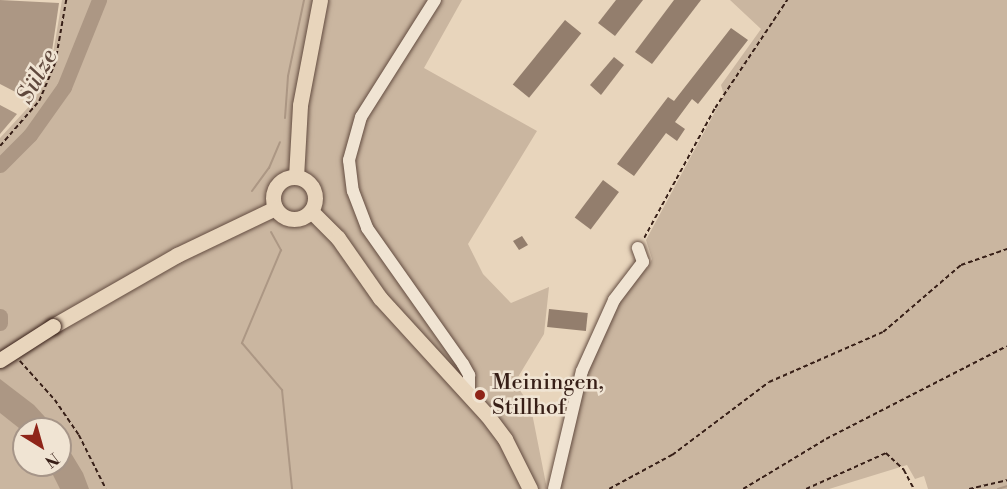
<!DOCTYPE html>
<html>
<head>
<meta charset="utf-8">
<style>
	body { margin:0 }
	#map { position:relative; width:1007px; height:489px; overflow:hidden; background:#e8d5bc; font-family:"Libre Bodoni",serif }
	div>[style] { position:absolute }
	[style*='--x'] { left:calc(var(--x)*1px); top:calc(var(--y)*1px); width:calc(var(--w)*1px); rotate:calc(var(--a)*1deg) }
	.green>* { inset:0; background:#cab6a0 }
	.water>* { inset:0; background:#ac9784 }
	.stream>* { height:2px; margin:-1px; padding:0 1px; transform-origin:1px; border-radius:1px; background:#ac9784 }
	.river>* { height:15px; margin:-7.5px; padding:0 7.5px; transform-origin:7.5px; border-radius:7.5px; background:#ac9784 }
	.building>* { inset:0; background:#937e6d; transform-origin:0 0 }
	.path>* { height:1.5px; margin-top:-0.75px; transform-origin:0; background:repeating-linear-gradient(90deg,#371f17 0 4.5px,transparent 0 7.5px) }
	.roads { filter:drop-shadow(0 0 2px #634c40) drop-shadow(0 0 2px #634c40) }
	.minor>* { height:12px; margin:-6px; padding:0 6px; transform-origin:6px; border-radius:6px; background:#f0e4d3 }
	.major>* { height:15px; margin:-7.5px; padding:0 7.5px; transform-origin:7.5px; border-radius:7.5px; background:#e8d5bc }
	.major>.ring { margin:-7.5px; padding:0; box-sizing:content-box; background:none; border:15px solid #e8d5bc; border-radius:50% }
	.bridges { filter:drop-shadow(0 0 2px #371f17) drop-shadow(0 0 2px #371f17) }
	.major-bridge>* { height:15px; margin:-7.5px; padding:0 7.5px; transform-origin:7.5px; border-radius:7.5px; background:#e8d5bc }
	.dots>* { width:16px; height:16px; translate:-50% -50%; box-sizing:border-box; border:3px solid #f0e4d3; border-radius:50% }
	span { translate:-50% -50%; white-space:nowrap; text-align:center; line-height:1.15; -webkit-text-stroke:5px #f0e4d3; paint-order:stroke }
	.poi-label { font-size:22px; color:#371f17 }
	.left { translate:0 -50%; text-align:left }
	.water-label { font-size:24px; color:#60493d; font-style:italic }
	.north { position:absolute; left:12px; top:417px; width:60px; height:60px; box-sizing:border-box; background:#f0e4d3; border:2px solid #a69588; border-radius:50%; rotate:143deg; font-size:16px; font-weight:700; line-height:24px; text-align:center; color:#371f17 }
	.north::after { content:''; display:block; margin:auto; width:21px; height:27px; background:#8f2418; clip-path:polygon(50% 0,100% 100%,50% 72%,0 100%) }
</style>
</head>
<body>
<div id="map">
	<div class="green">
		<div style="clip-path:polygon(evenodd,62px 0,462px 0,424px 68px,537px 131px,468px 244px,483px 274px,511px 303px,549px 287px,544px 334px,515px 382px,531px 408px,547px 489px,0 489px,0 138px,35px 100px,53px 54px,62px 0,24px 429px,60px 429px,60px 465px,24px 465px,24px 429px)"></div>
		<div style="clip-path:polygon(730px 0,1007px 0,1007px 489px,928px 489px,924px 476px,915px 479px,907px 465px,829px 489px,554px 489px,585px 371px,616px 301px,648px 267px,652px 259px,646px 240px,724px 95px,721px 85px,761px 29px)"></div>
	</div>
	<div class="water">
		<div style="clip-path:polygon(0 0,59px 3px,52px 51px,31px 100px,0 84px)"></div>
		<div style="clip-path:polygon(0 105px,17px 114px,0 134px)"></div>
		<div style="clip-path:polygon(0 379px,34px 405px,56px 429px,24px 432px,0 413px)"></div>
		<div style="clip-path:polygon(60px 435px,83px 473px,89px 489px,60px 489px,48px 465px,60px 465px)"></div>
	</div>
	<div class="stream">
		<div style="--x:285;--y:118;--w:42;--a:-85.9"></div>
		<div style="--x:288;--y:76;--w:78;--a:-78.1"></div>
		<div style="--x:252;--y:191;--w:29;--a:-54"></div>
		<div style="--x:269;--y:168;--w:28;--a:-67"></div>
		<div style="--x:271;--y:232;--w:21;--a:61"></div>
		<div style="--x:281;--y:250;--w:101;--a:112.8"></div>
		<div style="--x:242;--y:343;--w:62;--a:49.6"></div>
		<div style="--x:282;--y:390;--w:100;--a:84.2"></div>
		<div style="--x:998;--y:489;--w:9;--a:-18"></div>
	</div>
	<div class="river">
		<div style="--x:0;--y:165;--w:42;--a:-45"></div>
		<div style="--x:30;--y:135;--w:59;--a:-54.7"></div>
		<div style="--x:64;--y:87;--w:94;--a:-68.1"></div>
		<div style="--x:0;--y:316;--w:7;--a:90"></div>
	</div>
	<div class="building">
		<div style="clip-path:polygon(616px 0,643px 0,615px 36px,598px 23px)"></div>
		<div style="clip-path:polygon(674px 0,701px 0,652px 64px,635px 52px)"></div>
		<div style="left:565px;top:20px;width:21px;height:83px;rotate:39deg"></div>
		<div style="clip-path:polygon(731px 28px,748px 40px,698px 104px,692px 99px,675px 122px,685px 129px,677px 141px,666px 133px,634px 176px,617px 164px,668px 97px,674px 101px)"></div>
		<div style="clip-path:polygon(614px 57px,624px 65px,601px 95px,590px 85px)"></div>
		<div style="left:603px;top:180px;width:20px;height:47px;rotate:37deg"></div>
		<div style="clip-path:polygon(522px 236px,528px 245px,519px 250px,513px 241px)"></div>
		<div style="left:549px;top:309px;width:39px;height:18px;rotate:6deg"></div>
	</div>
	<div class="path">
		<div style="--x:0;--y:146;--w:60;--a:-49.1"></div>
		<div style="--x:39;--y:101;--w:41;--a:-67.2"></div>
		<div style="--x:55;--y:63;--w:64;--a:-80.1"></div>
		<div style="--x:644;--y:238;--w:148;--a:-61.4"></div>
		<div style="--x:715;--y:108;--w:130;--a:-56.3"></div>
		<div style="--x:20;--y:361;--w:52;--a:48.1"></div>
		<div style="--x:55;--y:400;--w:42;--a:55.6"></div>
		<div style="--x:79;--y:435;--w:60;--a:63.4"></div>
		<div style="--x:609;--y:489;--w:72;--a:-28.4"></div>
		<div style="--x:672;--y:455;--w:121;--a:-37"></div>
		<div style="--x:769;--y:382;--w:124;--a:-23.7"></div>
		<div style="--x:883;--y:332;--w:103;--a:-40.7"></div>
		<div style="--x:961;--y:265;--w:49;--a:-19.2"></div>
		<div style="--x:743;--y:489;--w:97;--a:-31.1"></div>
		<div style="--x:826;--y:439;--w:203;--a:-27.2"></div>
		<div style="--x:806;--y:489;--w:88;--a:-24.2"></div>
		<div style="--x:886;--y:453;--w:25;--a:43"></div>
		<div style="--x:904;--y:470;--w:21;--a:62"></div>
		<div style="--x:969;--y:489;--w:39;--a:-13"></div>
	</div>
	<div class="roads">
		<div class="minor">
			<div style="--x:435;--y:0;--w:138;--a:122.3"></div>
			<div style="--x:361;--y:117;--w:45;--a:105.6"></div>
			<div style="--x:349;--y:160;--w:31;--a:83"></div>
			<div style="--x:353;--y:191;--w:40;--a:69"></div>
			<div style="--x:367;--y:228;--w:166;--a:54.8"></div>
			<div style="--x:463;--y:364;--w:13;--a:61"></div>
			<div style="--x:469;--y:375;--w:19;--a:90"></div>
			<div style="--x:554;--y:489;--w:121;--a:-76.7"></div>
			<div style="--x:582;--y:371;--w:78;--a:-65.7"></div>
			<div style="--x:614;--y:300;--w:48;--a:-52.7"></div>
			<div style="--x:643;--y:262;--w:15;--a:-110"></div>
		</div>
		<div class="major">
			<div style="--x:296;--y:177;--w:72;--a:-86.8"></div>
			<div style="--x:300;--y:105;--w:107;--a:-79.2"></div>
			<div class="ring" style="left:273px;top:177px;width:27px;height:27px"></div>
			<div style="--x:311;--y:211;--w:38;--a:45"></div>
			<div style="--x:338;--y:238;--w:73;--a:55"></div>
			<div style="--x:380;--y:298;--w:159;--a:47.6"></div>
			<div style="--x:487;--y:415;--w:30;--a:53"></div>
			<div style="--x:505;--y:439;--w:56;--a:63.4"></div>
			<div style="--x:53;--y:326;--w:143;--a:-29.8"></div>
			<div style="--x:177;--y:255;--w:109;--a:-25.6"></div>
		</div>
	</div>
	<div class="bridges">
		<div class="major-bridge">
			<div style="--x:0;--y:360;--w:63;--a:-32.7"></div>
		</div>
	</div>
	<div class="dots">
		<div style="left:480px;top:395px;background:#8f2418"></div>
	</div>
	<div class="poi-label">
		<span class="left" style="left:492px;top:395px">Meiningen,<br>Stillhof</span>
	</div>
	<div class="water-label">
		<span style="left:38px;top:77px;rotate:-61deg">Sülze</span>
	</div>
	<div class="north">N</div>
</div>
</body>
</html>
